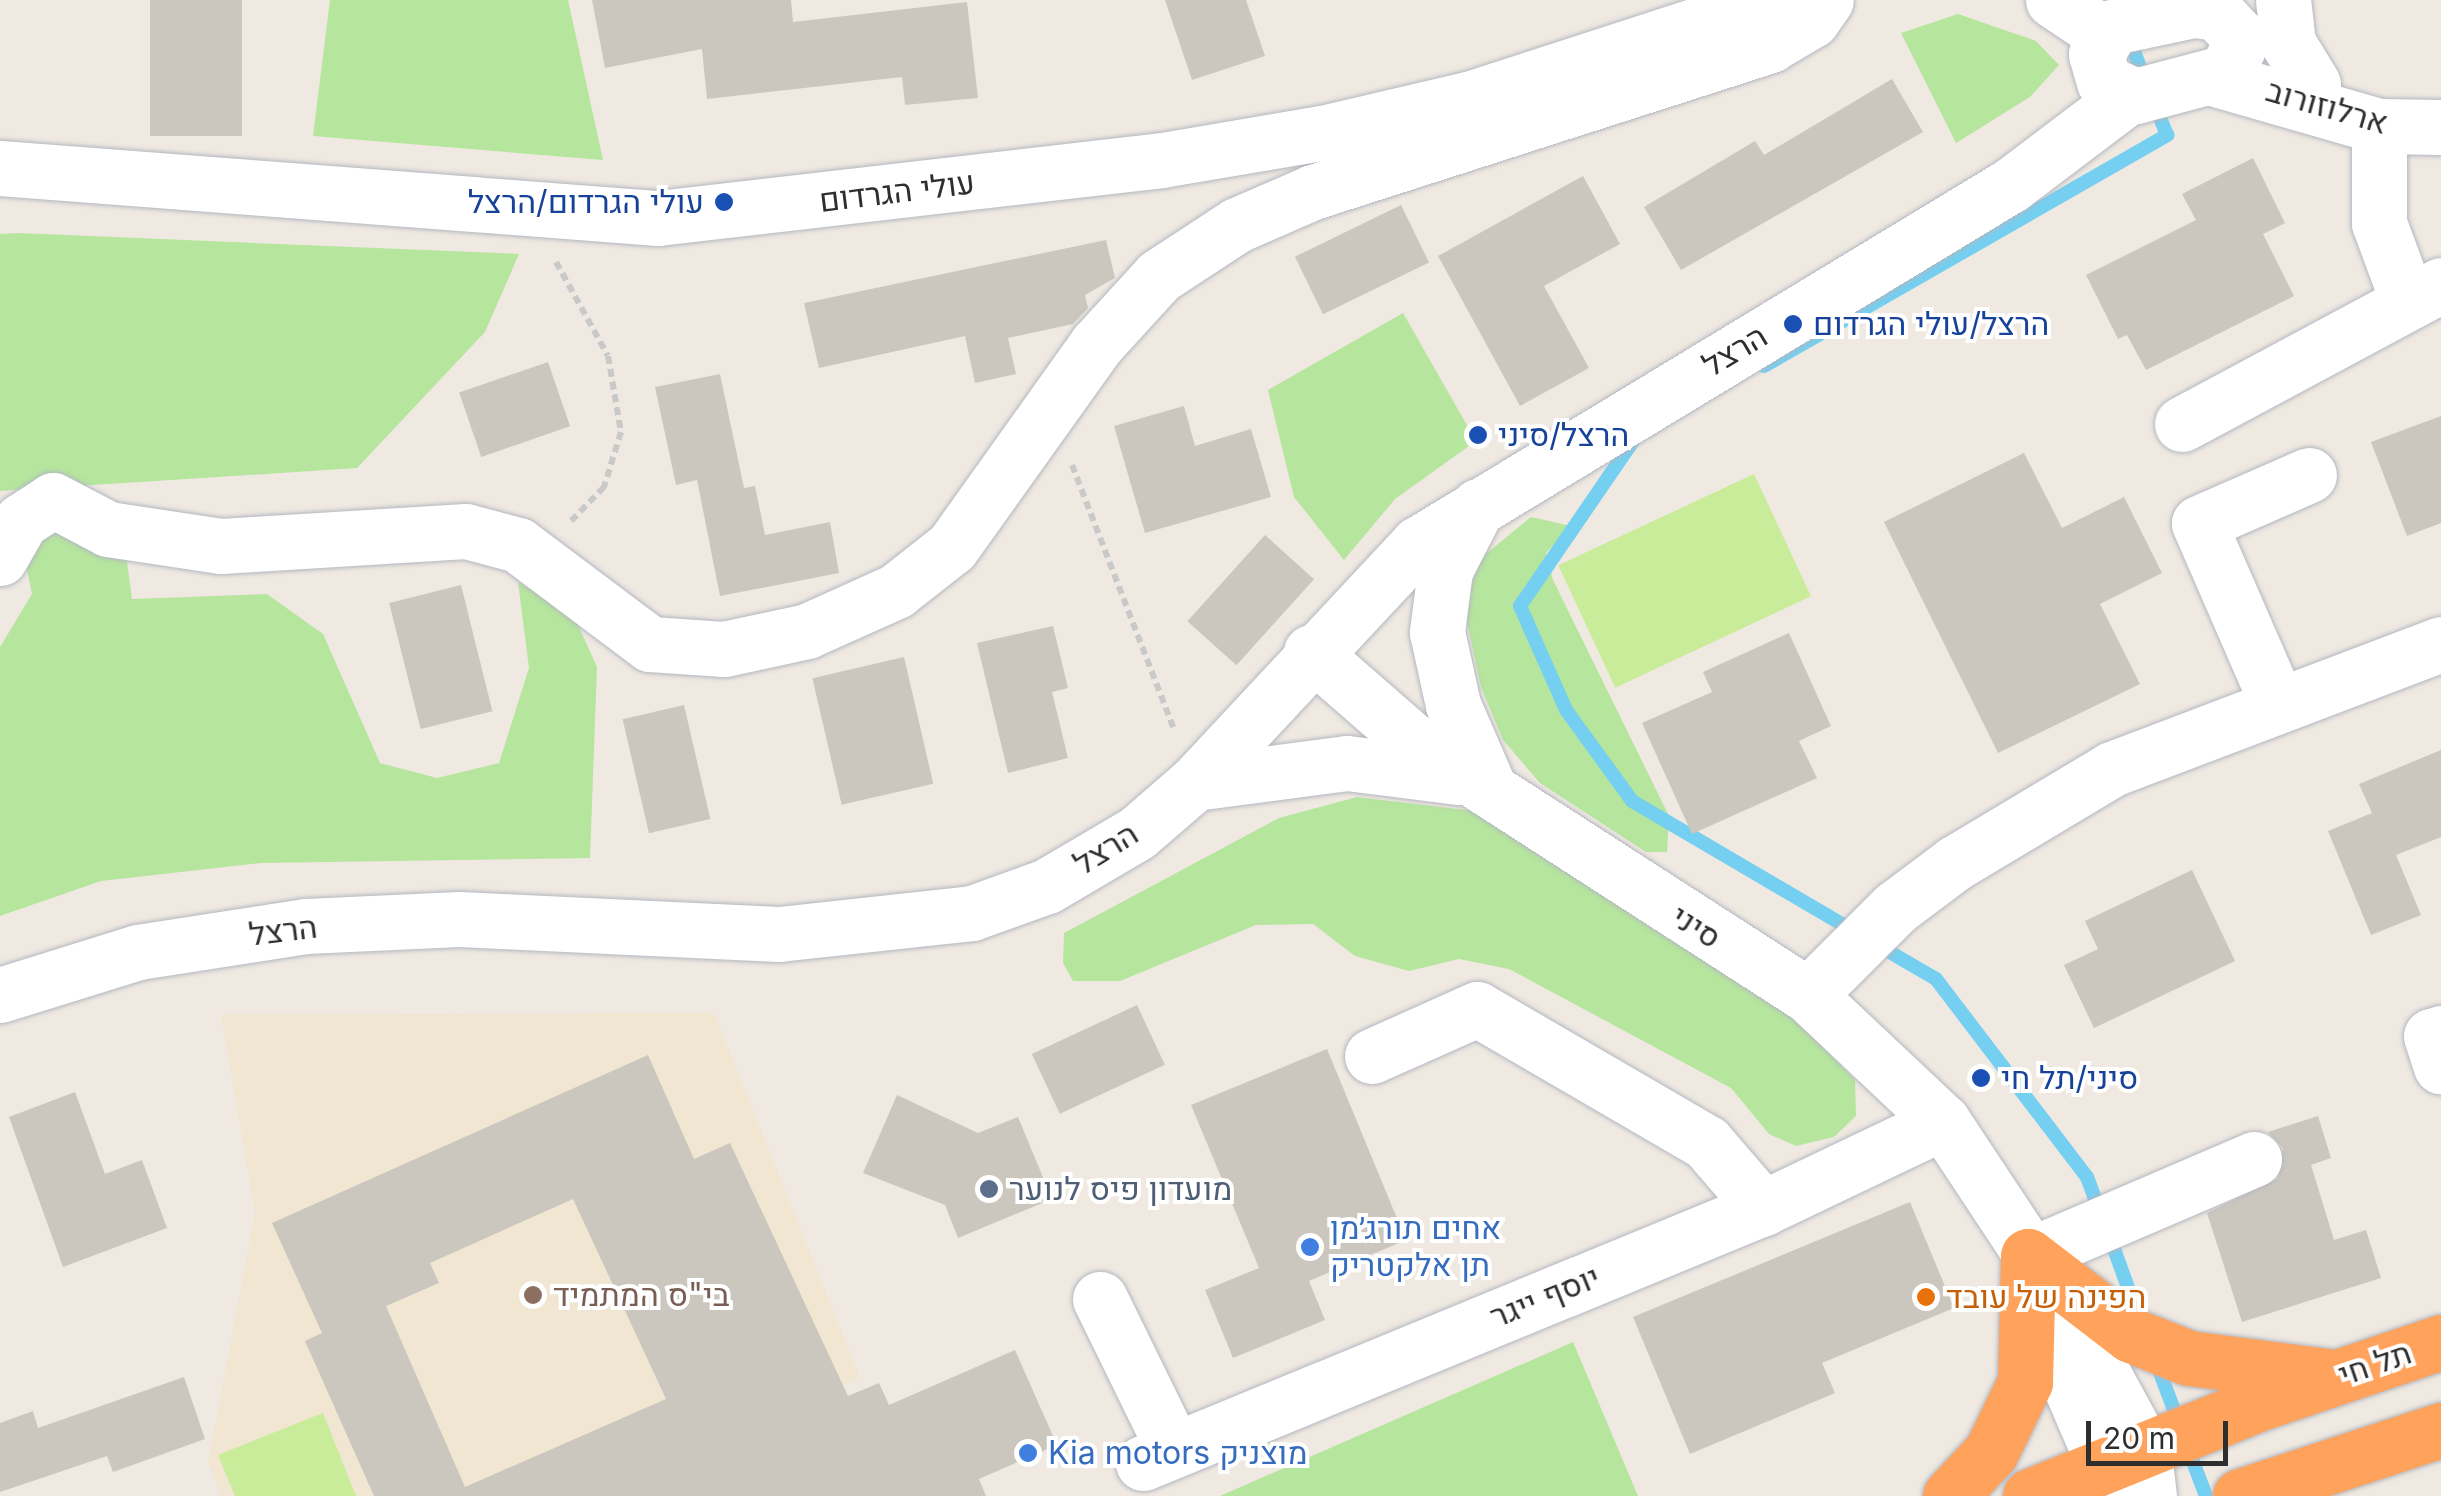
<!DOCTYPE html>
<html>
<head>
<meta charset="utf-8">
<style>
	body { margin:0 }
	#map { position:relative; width:2441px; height:1496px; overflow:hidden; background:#efe9e1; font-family:Inter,Heebo,sans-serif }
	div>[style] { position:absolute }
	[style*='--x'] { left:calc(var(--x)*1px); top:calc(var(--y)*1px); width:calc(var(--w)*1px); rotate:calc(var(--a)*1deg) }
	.education>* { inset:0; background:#f0e6d1 }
	.green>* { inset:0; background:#b6e59e }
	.pitch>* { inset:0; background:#c9ec9a; transform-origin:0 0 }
	.stream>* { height:14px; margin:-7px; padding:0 7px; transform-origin:7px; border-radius:7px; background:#75cff0 }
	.building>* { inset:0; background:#cbc7bf; transform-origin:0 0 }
	.path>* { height:6px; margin-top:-3px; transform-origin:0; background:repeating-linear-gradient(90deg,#c9c9c9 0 8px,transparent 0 13px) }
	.roads { filter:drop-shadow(0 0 2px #b4b7c1) drop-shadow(0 0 2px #b4b7c1) }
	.minor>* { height:55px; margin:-27.5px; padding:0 27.5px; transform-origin:27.5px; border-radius:27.5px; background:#fff }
	.highway>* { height:55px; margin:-27.5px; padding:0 27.5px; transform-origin:27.5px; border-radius:27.5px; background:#ffa35c }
	.dots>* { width:28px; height:28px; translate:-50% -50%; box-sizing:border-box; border:5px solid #fff; border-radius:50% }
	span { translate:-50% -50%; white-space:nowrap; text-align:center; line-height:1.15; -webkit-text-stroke:8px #fff; paint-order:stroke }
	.street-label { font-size:32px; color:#2e2e2e }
	.transit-label { font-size:32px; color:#164399 }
	.right { translate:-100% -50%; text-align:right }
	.left { translate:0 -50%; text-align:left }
	.service-label { font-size:32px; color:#4e5e75 }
	.shop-label { font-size:32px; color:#366cbe }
	.education-label { font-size:32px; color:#785e54 }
	.food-label { font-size:32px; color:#c56008 }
	.scale { position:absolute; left:2086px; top:1421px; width:142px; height:45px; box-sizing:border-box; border:5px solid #2e2e2e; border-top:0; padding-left:12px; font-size:30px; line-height:35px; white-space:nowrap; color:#2e2e2e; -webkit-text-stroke:8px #fff; paint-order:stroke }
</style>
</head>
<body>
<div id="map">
	<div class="education">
		<div style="clip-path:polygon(714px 1013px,860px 1377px,671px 1464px,682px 1496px,221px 1496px,208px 1462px,255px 1213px,221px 1015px)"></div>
	</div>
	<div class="green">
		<div style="clip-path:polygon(330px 0,568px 0,603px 160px,313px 136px)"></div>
		<div style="clip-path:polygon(1958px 14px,2036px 41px,2059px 65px,2030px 97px,1956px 143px,1901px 33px)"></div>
		<div style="clip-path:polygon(0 234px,18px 233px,519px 254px,485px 332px,357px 468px,0 491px)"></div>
		<div style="clip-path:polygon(1403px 313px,1476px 441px,1395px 499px,1344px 560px,1294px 497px,1268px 390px)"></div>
		<div style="clip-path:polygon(120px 511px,132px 599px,267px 594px,323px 634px,380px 763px,437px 778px,499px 763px,529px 668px,518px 582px,574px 616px,597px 667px,590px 858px,261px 863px,101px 881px,0 916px,0 647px,32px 594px,19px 530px)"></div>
		<div style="clip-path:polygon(1531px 517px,1571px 526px,1546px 553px,1553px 580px,1669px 816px,1667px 852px,1646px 852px,1540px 783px,1503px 740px,1481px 687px,1464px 608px,1481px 558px)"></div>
		<div style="clip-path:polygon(1357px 797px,1491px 813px,1772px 995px,1855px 1080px,1856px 1116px,1834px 1137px,1796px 1146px,1769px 1134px,1731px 1088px,1509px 969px,1459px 959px,1409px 971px,1355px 956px,1313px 924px,1256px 925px,1120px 981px,1073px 981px,1063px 963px,1064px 933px,1279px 818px)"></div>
		<div style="clip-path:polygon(1573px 1342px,1638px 1496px,1220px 1496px)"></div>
	</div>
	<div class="pitch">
		<div style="left:1754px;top:474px;width:135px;height:216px;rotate:65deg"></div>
		<div style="clip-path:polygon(323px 1413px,356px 1496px,235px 1496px,218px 1455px)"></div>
	</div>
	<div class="stream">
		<div style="--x:2127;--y:33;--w:53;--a:69.2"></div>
		<div style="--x:1764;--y:366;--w:465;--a:-29.8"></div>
		<div style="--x:2167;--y:135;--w:35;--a:-112"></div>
		<div style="--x:1633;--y:441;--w:200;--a:124.4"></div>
		<div style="--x:1520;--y:606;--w:114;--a:66.1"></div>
		<div style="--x:1566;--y:710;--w:112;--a:54"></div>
		<div style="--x:1632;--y:801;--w:257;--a:30.4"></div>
		<div style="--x:1876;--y:944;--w:69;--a:30.3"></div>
		<div style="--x:1936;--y:979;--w:249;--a:52.7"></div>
		<div style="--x:2087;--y:1177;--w:40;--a:69.8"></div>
		<div style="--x:2109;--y:1235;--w:88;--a:70.1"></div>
		<div style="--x:2156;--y:1362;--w:68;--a:69.4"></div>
		<div style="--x:2187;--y:1446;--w:53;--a:69.2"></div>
	</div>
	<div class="building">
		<div style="left:150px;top:0;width:92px;height:136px"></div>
		<div style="clip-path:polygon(592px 0,791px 0,793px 22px,967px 2px,978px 98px,905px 105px,902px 77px,707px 99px,702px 49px,605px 68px)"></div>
		<div style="clip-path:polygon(1165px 0,1246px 0,1265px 56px,1192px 80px)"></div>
		<div style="clip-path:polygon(1892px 79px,1923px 132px,1681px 270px,1644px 207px,1755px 141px,1764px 155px)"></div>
		<div style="clip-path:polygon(2253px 158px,2285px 223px,2263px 234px,2294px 296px,2146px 370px,2127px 335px,2118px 339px,2086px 275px,2196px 220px,2182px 194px)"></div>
		<div style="clip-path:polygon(1583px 176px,1620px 244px,1544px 286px,1589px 368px,1520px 406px,1438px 256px)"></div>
		<div style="left:1401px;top:205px;width:64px;height:118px;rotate:64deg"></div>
		<div style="clip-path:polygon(1106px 240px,1115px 278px,1085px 295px,1088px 308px,1073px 324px,1008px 338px,1016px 374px,975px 383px,965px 336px,819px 368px,804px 303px)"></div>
		<div style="left:548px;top:362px;width:68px;height:94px;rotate:71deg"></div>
		<div style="clip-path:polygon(720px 374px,744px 488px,755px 486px,765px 535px,830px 522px,839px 573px,720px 596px,697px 480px,676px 485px,655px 387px)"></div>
		<div style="clip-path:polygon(1184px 406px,1195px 446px,1251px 429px,1271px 497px,1145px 533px,1114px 426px)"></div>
		<div style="clip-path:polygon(2441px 416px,2441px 523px,2407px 536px,2371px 442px)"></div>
		<div style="clip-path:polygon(2024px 453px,2062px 528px,2124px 497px,2162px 573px,2100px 604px,2140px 684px,1998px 753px,1884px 522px)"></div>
		<div style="left:1265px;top:535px;width:66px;height:116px;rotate:42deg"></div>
		<div style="left:461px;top:585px;width:130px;height:74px;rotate:76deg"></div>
		<div style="clip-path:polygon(1053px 626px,1068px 688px,1052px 692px,1068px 758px,1008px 773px,977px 643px)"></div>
		<div style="clip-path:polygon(1789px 633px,1831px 726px,1799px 741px,1817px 778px,1692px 834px,1642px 723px,1712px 692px,1703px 672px)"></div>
		<div style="left:904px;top:657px;width:130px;height:94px;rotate:77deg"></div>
		<div style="left:684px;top:705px;width:117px;height:63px;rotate:77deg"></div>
		<div style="clip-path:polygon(2441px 750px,2441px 837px,2396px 855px,2421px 915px,2371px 935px,2328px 831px,2372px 813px,2359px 784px)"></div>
		<div style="clip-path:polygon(2192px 870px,2235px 961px,2094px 1028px,2064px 965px,2098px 949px,2085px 921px)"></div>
		<div style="left:1137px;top:1005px;width:66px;height:116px;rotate:65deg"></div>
		<div style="clip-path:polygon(1327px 1049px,1406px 1240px,1309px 1281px,1325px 1320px,1233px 1358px,1205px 1290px,1259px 1268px,1191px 1105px)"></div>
		<div style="clip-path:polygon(evenodd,648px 1055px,694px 1159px,730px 1143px,848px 1396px,879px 1383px,889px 1405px,1015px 1350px,1057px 1445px,979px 1479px,986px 1496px,374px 1496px,305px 1341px,322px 1333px,272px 1223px,648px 1055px,573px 1199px,666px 1399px,465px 1487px,386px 1306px,439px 1283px,430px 1263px,573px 1199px)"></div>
		<div style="clip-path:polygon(75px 1092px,105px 1174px,142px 1160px,167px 1228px,63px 1267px,9px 1117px)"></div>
		<div style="clip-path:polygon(897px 1095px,978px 1133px,1018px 1117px,1052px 1199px,958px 1238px,945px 1205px,863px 1173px)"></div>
		<div style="clip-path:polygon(2318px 1116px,2331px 1158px,2311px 1165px,2334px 1240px,2366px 1230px,2381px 1278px,2242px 1322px,2207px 1213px,2278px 1178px,2283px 1148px,2268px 1132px)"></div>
		<div style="clip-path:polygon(1910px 1202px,1954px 1308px,1822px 1363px,1835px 1393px,1690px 1454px,1633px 1317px)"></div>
		<div style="clip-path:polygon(184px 1377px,205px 1439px,113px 1472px,107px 1456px,0 1492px,0 1423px,33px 1411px,38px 1428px)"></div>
	</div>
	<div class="path">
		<div style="--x:556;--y:262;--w:107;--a:61"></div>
		<div style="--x:608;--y:356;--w:77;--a:80.3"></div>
		<div style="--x:621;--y:432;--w:58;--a:107.2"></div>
		<div style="--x:604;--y:487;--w:50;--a:134.2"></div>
		<div style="--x:1072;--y:465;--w:283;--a:68.9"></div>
	</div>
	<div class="roads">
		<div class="minor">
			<div style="--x:2053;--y:0;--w:63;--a:33.9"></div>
			<div style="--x:2283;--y:0;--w:43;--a:83.4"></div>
			<div style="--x:2288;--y:43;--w:48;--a:58.6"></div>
			<div style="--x:2194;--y:10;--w:23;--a:7"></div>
			<div style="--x:2217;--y:13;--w:26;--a:47"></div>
			<div style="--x:2235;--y:32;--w:16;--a:79"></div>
			<div style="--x:2238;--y:48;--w:27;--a:117"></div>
			<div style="--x:2226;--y:72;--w:93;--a:165.1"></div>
			<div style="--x:2136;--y:96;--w:35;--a:-156"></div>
			<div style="--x:2104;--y:82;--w:29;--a:-106"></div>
			<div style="--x:2096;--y:54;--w:32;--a:-58"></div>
			<div style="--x:2113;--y:27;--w:83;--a:-11.9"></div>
			<div style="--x:2216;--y:79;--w:170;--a:16.1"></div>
			<div style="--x:2379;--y:126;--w:62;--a:0.9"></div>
			<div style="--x:2379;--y:126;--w:97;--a:90"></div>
			<div style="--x:2379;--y:223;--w:84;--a:69.8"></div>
			<div style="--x:0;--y:168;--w:660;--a:4.35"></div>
			<div style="--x:658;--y:218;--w:507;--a:-6.56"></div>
			<div style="--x:1162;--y:160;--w:162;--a:-9.6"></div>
			<div style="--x:1322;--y:133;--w:157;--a:-13.2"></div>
			<div style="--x:1475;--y:97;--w:314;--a:-18"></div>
			<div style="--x:2182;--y:424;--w:294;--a:-28.2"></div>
			<div style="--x:1478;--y:506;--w:72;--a:117.3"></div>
			<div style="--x:1445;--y:570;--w:63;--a:97.4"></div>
			<div style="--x:1437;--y:632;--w:75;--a:77.6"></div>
			<div style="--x:1453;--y:705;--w:83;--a:66.5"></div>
			<div style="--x:0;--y:558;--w:43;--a:-60.4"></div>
			<div style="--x:21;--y:521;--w:38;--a:-33"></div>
			<div style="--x:53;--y:500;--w:62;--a:27.8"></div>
			<div style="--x:108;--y:529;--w:114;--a:8.6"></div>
			<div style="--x:221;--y:546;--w:245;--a:-3.5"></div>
			<div style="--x:466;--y:531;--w:54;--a:15.1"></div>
			<div style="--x:518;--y:545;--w:165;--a:36.9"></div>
			<div style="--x:650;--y:644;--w:74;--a:3.9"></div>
			<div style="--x:724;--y:649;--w:85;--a:-12.2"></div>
			<div style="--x:807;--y:631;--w:98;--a:-24.2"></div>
			<div style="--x:896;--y:591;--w:71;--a:-38.2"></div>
			<div style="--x:952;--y:547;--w:248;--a:-54.5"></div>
			<div style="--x:1096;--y:345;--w:93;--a:-47.6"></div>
			<div style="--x:1159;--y:276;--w:93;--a:-33.2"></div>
			<div style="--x:1237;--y:225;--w:83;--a:-23.5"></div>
			<div style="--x:1313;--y:192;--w:480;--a:-17.8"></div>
			<div style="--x:1770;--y:45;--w:49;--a:-30.8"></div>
			<div style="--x:1812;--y:20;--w:24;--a:-55"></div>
			<div style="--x:1311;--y:652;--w:134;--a:41.1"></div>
			<div style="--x:1412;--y:740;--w:471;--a:32.8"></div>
			<div style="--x:1808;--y:995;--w:185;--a:43.3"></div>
			<div style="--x:1943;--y:1122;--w:234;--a:56.5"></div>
			<div style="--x:2072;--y:1317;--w:148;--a:61.4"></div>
			<div style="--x:2143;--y:1447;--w:49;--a:83"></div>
			<div style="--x:2278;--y:705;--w:198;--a:-113.5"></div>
			<div style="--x:2199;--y:523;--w:120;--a:-23.6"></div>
			<div style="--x:1195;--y:783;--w:153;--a:-7.5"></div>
			<div style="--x:1347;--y:763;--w:112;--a:7.2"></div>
			<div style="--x:0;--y:995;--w:145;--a:-17.3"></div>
			<div style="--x:138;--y:952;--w:170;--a:-8.8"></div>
			<div style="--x:306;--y:926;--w:153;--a:-2.6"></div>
			<div style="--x:459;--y:919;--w:320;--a:2.7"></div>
			<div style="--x:779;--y:934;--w:194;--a:-6.2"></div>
			<div style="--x:972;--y:913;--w:80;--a:-19.8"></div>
			<div style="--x:1047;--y:886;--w:104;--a:-30.5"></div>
			<div style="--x:1137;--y:833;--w:77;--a:-40.8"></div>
			<div style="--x:1195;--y:783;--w:327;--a:-47"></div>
			<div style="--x:1418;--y:544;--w:693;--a:-31.19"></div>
			<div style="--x:2011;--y:185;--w:149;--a:-37.1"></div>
			<div style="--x:1808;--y:995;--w:123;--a:-45"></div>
			<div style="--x:1895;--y:908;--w:75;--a:-36.9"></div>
			<div style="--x:1955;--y:863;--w:183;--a:-30.9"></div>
			<div style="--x:2112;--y:769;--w:352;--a:-20.8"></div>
			<div style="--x:2441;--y:1033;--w:10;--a:163"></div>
			<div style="--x:2431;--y:1036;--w:32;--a:72"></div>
			<div style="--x:1372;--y:1056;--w:115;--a:-24.1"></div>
			<div style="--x:1477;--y:1009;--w:266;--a:30.2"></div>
			<div style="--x:1707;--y:1143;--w:86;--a:49.3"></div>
			<div style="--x:2028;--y:1256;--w:246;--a:-23.2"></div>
			<div style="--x:1100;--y:1299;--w:168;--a:63.9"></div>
			<div style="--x:2057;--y:1355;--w:119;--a:66.7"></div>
			<div style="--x:2104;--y:1464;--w:41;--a:50.9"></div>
			<div style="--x:1143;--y:1463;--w:670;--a:-22.36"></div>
			<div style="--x:1763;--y:1208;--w:199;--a:-25.5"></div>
		</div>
		<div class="highway">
			<div style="--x:2028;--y:1256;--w:130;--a:37.5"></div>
			<div style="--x:2131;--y:1335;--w:62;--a:21.6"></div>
			<div style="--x:2189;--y:1358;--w:139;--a:7.4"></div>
			<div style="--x:1950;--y:1496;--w:60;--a:-47"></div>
			<div style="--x:1991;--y:1452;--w:78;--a:-64.1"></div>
			<div style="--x:2025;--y:1382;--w:126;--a:-88.6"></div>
			<div style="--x:2030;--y:1496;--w:248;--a:-22"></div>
			<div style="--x:2260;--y:1403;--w:191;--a:-18.6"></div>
			<div style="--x:2240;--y:1496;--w:212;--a:-18.2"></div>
		</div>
	</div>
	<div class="dots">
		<div style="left:724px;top:202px;background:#1a4fb4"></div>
		<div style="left:1793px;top:324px;background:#1a4fb4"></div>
		<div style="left:1478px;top:435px;background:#1a4fb4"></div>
		<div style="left:1981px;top:1078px;background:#1a4fb4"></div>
		<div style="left:989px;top:1189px;background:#5c6f8a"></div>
		<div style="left:1310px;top:1247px;background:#3f7fe0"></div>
		<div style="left:533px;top:1295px;background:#8d6e63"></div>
		<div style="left:1926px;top:1297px;background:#e8710a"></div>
		<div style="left:1028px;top:1453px;background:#3f7fe0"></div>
	</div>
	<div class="street-label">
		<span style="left:2327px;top:107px;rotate:16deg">ארלוזורוב</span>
		<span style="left:897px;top:192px;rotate:-7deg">עולי הגרדום</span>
		<span style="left:1735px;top:351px;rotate:-31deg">הרצל</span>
		<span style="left:1106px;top:849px;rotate:-32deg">הרצל</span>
		<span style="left:1696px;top:927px;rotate:32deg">סיני</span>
		<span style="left:283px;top:931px;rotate:-7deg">הרצל</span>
		<span style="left:1545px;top:1297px;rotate:-22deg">יוסף ייגר</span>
		<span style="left:2375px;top:1364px;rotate:-19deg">תל חי</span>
	</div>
	<div class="transit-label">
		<span class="right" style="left:704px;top:202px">עולי הגרדום/הרצל</span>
		<span class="left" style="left:1813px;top:324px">הרצל/עולי הגרדום</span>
		<span class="left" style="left:1498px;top:435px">הרצל/סיני</span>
		<span class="left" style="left:2001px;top:1078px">סיני/תל חי</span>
	</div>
	<div class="service-label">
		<span class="left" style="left:1009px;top:1189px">מועדון פיס לנוער</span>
	</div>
	<div class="shop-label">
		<span class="left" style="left:1330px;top:1247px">אחים תורג׳מן<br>תן אלקטריק</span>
		<span class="left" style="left:1048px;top:1453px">Kia motors מוצניק</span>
	</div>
	<div class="education-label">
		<span class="left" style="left:553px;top:1295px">בי"ס המתמיד</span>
	</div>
	<div class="food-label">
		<span class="left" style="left:1946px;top:1297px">הפינה של עובד</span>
	</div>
	<div class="scale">20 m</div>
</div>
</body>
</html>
